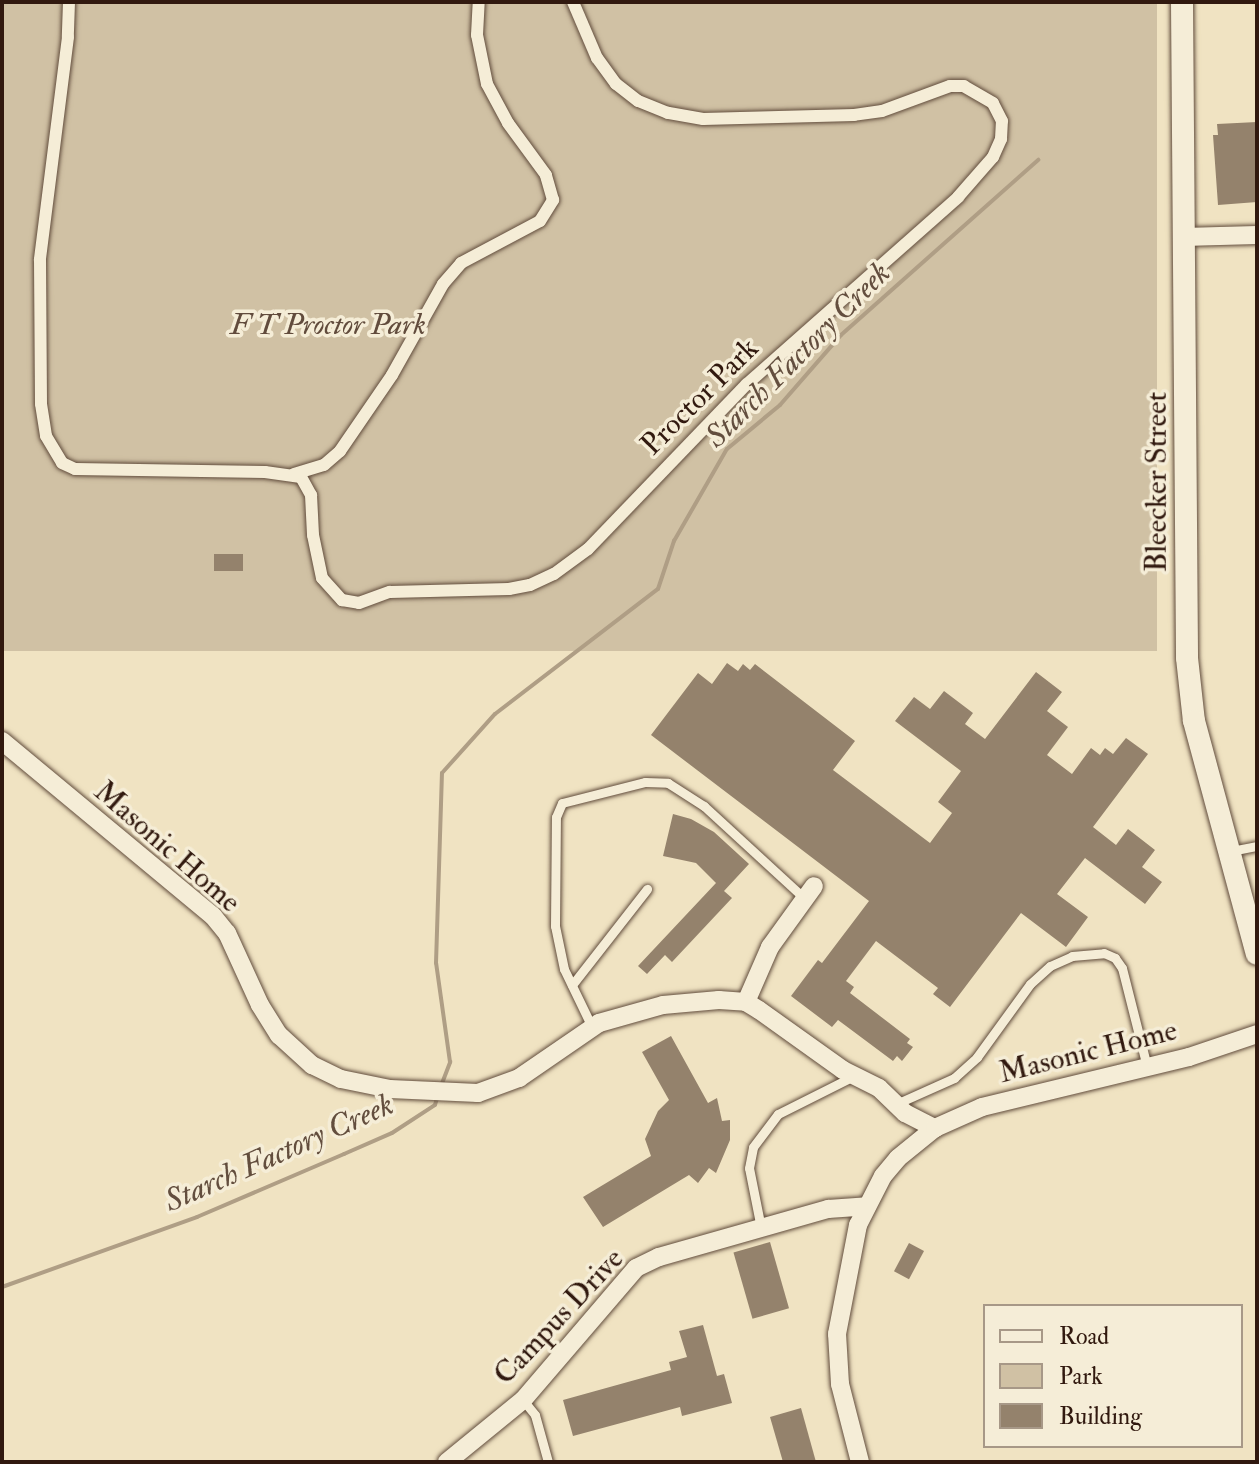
<!DOCTYPE html>
<html>
<head>
<meta charset="utf-8">
<style>
	body { margin:0 }
	#map { position:relative; width:1259px; height:1464px; overflow:hidden; background:#f0e3c2; font-family:"IM FELL Double Pica",serif }
	div>[style] { position:absolute }
	[style*='--x'] { left:calc(var(--x)*1px); top:calc(var(--y)*1px); width:calc(var(--w)*1px); rotate:calc(var(--a)*1deg) }
	.green>* { inset:0; background:#d0c1a4; transform-origin:0 0 }
	.stream>* { height:4px; margin:-2px; padding:0 2px; transform-origin:2px; border-radius:2px; background:#af9e85 }
	.building>* { inset:0; background:#94826c; transform-origin:0 0 }
	.roads { filter:drop-shadow(0 0 2px #614c3c) drop-shadow(0 0 2px #614c3c) }
	.service>* { height:9px; margin:-4.5px; padding:0 4.5px; transform-origin:4.5px; border-radius:4.5px; background:#f5edd7 }
	.pedestrian>* { height:12px; margin:-6px; padding:0 6px; transform-origin:6px; border-radius:6px; background:#f5edd7 }
	.minor>* { height:18px; margin:-9px; padding:0 9px; transform-origin:9px; border-radius:9px; background:#f5edd7 }
	.tertiary>* { height:22px; margin:-11px; padding:0 11px; transform-origin:11px; border-radius:11px; background:#f5edd7 }
	span { translate:-50% -50%; white-space:nowrap; text-align:center; line-height:1.15; -webkit-text-stroke:7px #f5edd7; paint-order:stroke }
	.park-label { font-size:30px; color:#614b3c; font-style:italic }
	.street-label { font-size:30px; color:#31190f }
	.water-label { font-size:32px; color:#634e3e; font-style:italic }
	.frame { position:absolute; inset:0; border:4px solid #31190f; pointer-events:none }
	.legend { position:absolute; left:983px; top:1304px; width:260px; height:144px; box-sizing:border-box; background:#f5edd7; border:2px solid #a79887; margin:0; padding:10px 14px; list-style:none; font-size:24px; color:#31190f }
	.legend li { display:flex; align-items:center; gap:16px; height:40px }
	.legend b { width:40px; border:2px solid #a79887 }
</style>
</head>
<body>
<div id="map">
	<div class="green">
		<div style="left:2px;top:2px;width:1155px;height:649px"></div>
	</div>
	<div class="stream">
		<div style="--x:441;--y:1086;--w:26;--a:-69"></div>
		<div style="--x:450;--y:1062;--w:100;--a:-98"></div>
		<div style="--x:436;--y:963;--w:190;--a:-88.2"></div>
		<div style="--x:442;--y:773;--w:79;--a:-48.1"></div>
		<div style="--x:495;--y:714;--w:205;--a:-37.5"></div>
		<div style="--x:658;--y:589;--w:51;--a:-71.6"></div>
		<div style="--x:674;--y:541;--w:106;--a:-60.1"></div>
		<div style="--x:727;--y:449;--w:69;--a:-39.7"></div>
		<div style="--x:780;--y:405;--w:93;--a:-48.9"></div>
		<div style="--x:841;--y:335;--w:264;--a:-41.6"></div>
		<div style="--x:2;--y:1287;--w:207;--a:-19.7"></div>
		<div style="--x:197;--y:1217;--w:160;--a:-23.2"></div>
		<div style="--x:344;--y:1154;--w:52;--a:-23.6"></div>
		<div style="--x:392;--y:1133;--w:51;--a:-33.1"></div>
		<div style="--x:435;--y:1105;--w:7;--a:-74"></div>
	</div>
	<div class="building">
		<div style="clip-path:polygon(1257px 122px,1257px 202px,1218px 205px,1213px 135px,1218px 135px,1217px 124px)"></div>
		<div style="left:214px;top:554px;width:29px;height:17px"></div>
		<div style="clip-path:polygon(727px 663px,738px 671px,743px 664px,750px 670px,755px 664px,855px 741px,833px 770px,930px 843px,952px 813px,938px 802px,961px 771px,895px 721px,914px 697px,930px 709px,944px 691px,973px 713px,965px 724px,985px 739px,1036px 672px,1062px 692px,1047px 711px,1068px 727px,1047px 755px,1072px 774px,1091px 748px,1100px 755px,1105px 748px,1113px 754px,1126px 738px,1148px 754px,1093px 827px,1116px 845px,1128px 829px,1155px 850px,1142px 867px,1162px 882px,1145px 904px,1085px 858px,1057px 894px,1088px 917px,1066px 947px,1021px 913px,950px 1007px,933px 994px,938px 988px,876px 941px,846px 981px,854px 987px,850px 993px,910px 1039px,907px 1043px,913px 1047px,902px 1061px,897px 1056px,893px 1061px,838px 1020px,832px 1027px,791px 996px,818px 960px,822px 963px,869px 901px,651px 735px,698px 673px,712px 684px)"></div>
		<div style="clip-path:polygon(673px 814px,691px 819px,714px 832px,749px 864px,724px 891px,732px 898px,672px 962px,665px 955px,647px 974px,638px 966px,716px 883px,696px 863px,663px 856px)"></div>
		<div style="clip-path:polygon(671px 1036px,708px 1103px,717px 1098px,722px 1121px,730px 1120px,730px 1140px,716px 1173px,709px 1168px,698px 1183px,689px 1175px,603px 1227px,583px 1197px,651px 1156px,645px 1139px,658px 1111px,669px 1100px,642px 1052px)"></div>
		<div style="left:770px;top:1242px;width:69px;height:38px;rotate:74deg"></div>
		<div style="left:909px;top:1243px;width:17px;height:32px;rotate:28deg"></div>
		<div style="clip-path:polygon(703px 1325px,717px 1376px,724px 1374px,732px 1403px,682px 1416px,680px 1407px,573px 1436px,563px 1400px,671px 1370px,669px 1362px,687px 1357px,679px 1331px)"></div>
		<div style="clip-path:polygon(801px 1408px,816px 1462px,783px 1462px,770px 1417px)"></div>
	</div>
	<div class="roads">
		<div class="service">
			<div style="--x:1231;--y:851;--w:26;--a:-11"></div>
			<div style="--x:572;--y:985;--w:122;--a:-52"></div>
			<div style="--x:592;--y:1027;--w:64;--a:-115.8"></div>
			<div style="--x:564;--y:969;--w:44;--a:-101.8"></div>
			<div style="--x:555;--y:926;--w:109;--a:-89.5"></div>
			<div style="--x:556;--y:817;--w:15;--a:-67"></div>
			<div style="--x:562;--y:803;--w:86;--a:-14.2"></div>
			<div style="--x:645;--y:782;--w:23;--a:2"></div>
			<div style="--x:668;--y:783;--w:43;--a:32.6"></div>
			<div style="--x:704;--y:806;--w:137;--a:42.6"></div>
			<div style="--x:896;--y:1104;--w:64;--a:-24.1"></div>
			<div style="--x:954;--y:1078;--w:31;--a:-42"></div>
			<div style="--x:977;--y:1057;--w:90;--a:-54"></div>
			<div style="--x:1030;--y:984;--w:27;--a:-42"></div>
			<div style="--x:1050;--y:966;--w:24;--a:-24"></div>
			<div style="--x:1072;--y:956;--w:32;--a:-5"></div>
			<div style="--x:1104;--y:953;--w:12;--a:24"></div>
			<div style="--x:1115;--y:958;--w:12;--a:55"></div>
			<div style="--x:1122;--y:968;--w:102;--a:75.8"></div>
			<div style="--x:761;--y:1228;--w:61;--a:-101.3"></div>
			<div style="--x:749;--y:1168;--w:21;--a:-79"></div>
			<div style="--x:753;--y:1147;--w:41;--a:-52.9"></div>
			<div style="--x:778;--y:1114;--w:83;--a:-26.6"></div>
			<div style="--x:523;--y:1400;--w:19;--a:51"></div>
			<div style="--x:535;--y:1415;--w:49;--a:74.5"></div>
		</div>
		<div class="pedestrian">
			<div style="--x:69;--y:2;--w:35;--a:92"></div>
			<div style="--x:68;--y:37;--w:225;--a:97.2"></div>
			<div style="--x:40;--y:260;--w:144;--a:89.6"></div>
			<div style="--x:41;--y:404;--w:32;--a:81"></div>
			<div style="--x:46;--y:436;--w:31;--a:59"></div>
			<div style="--x:62;--y:463;--w:14;--a:25"></div>
			<div style="--x:75;--y:469;--w:190;--a:0.9"></div>
			<div style="--x:265;--y:472;--w:36;--a:8"></div>
			<div style="--x:301;--y:477;--w:21;--a:61"></div>
			<div style="--x:311;--y:495;--w:40;--a:87.1"></div>
			<div style="--x:313;--y:535;--w:44;--a:78.2"></div>
			<div style="--x:322;--y:578;--w:30;--a:48"></div>
			<div style="--x:342;--y:600;--w:17;--a:10"></div>
			<div style="--x:359;--y:603;--w:33;--a:-20"></div>
			<div style="--x:390;--y:592;--w:119;--a:-1.4"></div>
			<div style="--x:509;--y:589;--w:21;--a:-11"></div>
			<div style="--x:530;--y:585;--w:26;--a:-25"></div>
			<div style="--x:554;--y:574;--w:42;--a:-36.3"></div>
			<div style="--x:588;--y:549;--w:229;--a:-46.1"></div>
			<div style="--x:747;--y:384;--w:282;--a:-41.5"></div>
			<div style="--x:958;--y:197;--w:53;--a:-48.8"></div>
			<div style="--x:993;--y:157;--w:20;--a:-66"></div>
			<div style="--x:1001;--y:139;--w:18;--a:-87"></div>
			<div style="--x:1002;--y:121;--w:20;--a:-117"></div>
			<div style="--x:993;--y:103;--w:34;--a:-150"></div>
			<div style="--x:964;--y:86;--w:14;--a:180"></div>
			<div style="--x:950;--y:86;--w:72;--a:159.8"></div>
			<div style="--x:882;--y:111;--w:28;--a:172"></div>
			<div style="--x:854;--y:115;--w:151;--a:178.5"></div>
			<div style="--x:703;--y:119;--w:36;--a:-170"></div>
			<div style="--x:668;--y:113;--w:32;--a:-158"></div>
			<div style="--x:638;--y:101;--w:28;--a:-142"></div>
			<div style="--x:616;--y:84;--w:32;--a:-126"></div>
			<div style="--x:597;--y:58;--w:61;--a:-113.2"></div>
			<div style="--x:294;--y:474;--w:31;--a:-17"></div>
			<div style="--x:324;--y:465;--w:21;--a:-41"></div>
			<div style="--x:340;--y:451;--w:92;--a:-55.6"></div>
			<div style="--x:392;--y:375;--w:104;--a:-60.7"></div>
			<div style="--x:443;--y:284;--w:28;--a:-49"></div>
			<div style="--x:461;--y:263;--w:89;--a:-28"></div>
			<div style="--x:540;--y:221;--w:25;--a:-58"></div>
			<div style="--x:553;--y:200;--w:26;--a:-106"></div>
			<div style="--x:546;--y:175;--w:64;--a:-126.2"></div>
			<div style="--x:508;--y:123;--w:44;--a:-118.3"></div>
			<div style="--x:487;--y:84;--w:50;--a:-101.5"></div>
			<div style="--x:477;--y:35;--w:33;--a:-87"></div>
		</div>
		<div class="minor">
			<div style="--x:1183;--y:237;--w:74;--a:-1.5"></div>
			<div style="--x:2;--y:741;--w:274;--a:39.7"></div>
			<div style="--x:213;--y:916;--w:22;--a:51"></div>
			<div style="--x:227;--y:933;--w:79;--a:65.4"></div>
			<div style="--x:260;--y:1005;--w:36;--a:58"></div>
			<div style="--x:279;--y:1035;--w:45;--a:42.3"></div>
			<div style="--x:312;--y:1065;--w:32;--a:26"></div>
			<div style="--x:341;--y:1079;--w:50;--a:11.5"></div>
			<div style="--x:390;--y:1089;--w:88;--a:2.6"></div>
			<div style="--x:478;--y:1093;--w:44;--a:-20.1"></div>
			<div style="--x:519;--y:1078;--w:97;--a:-34.5"></div>
			<div style="--x:599;--y:1023;--w:66;--a:-15.7"></div>
			<div style="--x:663;--y:1005;--w:56;--a:-5.1"></div>
			<div style="--x:719;--y:1000;--w:27;--a:4"></div>
			<div style="--x:746;--y:1002;--w:15;--a:32"></div>
			<div style="--x:759;--y:1010;--w:103;--a:35.5"></div>
			<div style="--x:843;--y:1070;--w:40;--a:26.6"></div>
			<div style="--x:879;--y:1088;--w:36;--a:44"></div>
			<div style="--x:905;--y:1113;--w:34;--a:27"></div>
			<div style="--x:746;--y:1002;--w:60;--a:-66.4"></div>
			<div style="--x:770;--y:947;--w:75;--a:-54.2"></div>
			<div style="--x:447;--y:1462;--w:98;--a:-39.2"></div>
			<div style="--x:523;--y:1400;--w:174;--a:-49.4"></div>
			<div style="--x:636;--y:1268;--w:25;--a:-26"></div>
			<div style="--x:659;--y:1257;--w:176;--a:-15.9"></div>
			<div style="--x:828;--y:1209;--w:39;--a:-4"></div>
			<div style="--x:860;--y:1462;--w:81;--a:-104.4"></div>
			<div style="--x:840;--y:1384;--w:50;--a:-93.4"></div>
			<div style="--x:837;--y:1334;--w:111;--a:-79.1"></div>
			<div style="--x:858;--y:1225;--w:55;--a:-63"></div>
			<div style="--x:883;--y:1176;--w:23;--a:-50"></div>
			<div style="--x:898;--y:1158;--w:48;--a:-39"></div>
			<div style="--x:935;--y:1128;--w:51;--a:-24.1"></div>
			<div style="--x:982;--y:1107;--w:213;--a:-13.6"></div>
			<div style="--x:1189;--y:1057;--w:72;--a:-18.7"></div>
		</div>
		<div class="tertiary">
			<div style="--x:1182;--y:2;--w:656;--a:89.56"></div>
			<div style="--x:1187;--y:658;--w:63;--a:83.7"></div>
			<div style="--x:1194;--y:721;--w:241;--a:74.9"></div>
		</div>
	</div>
	<div class="park-label">
		<span style="left:328px;top:325px">F T Proctor Park</span>
	</div>
	<div class="street-label">
		<span style="left:700px;top:397px;rotate:-45deg">Proctor Park</span>
		<span style="left:1157px;top:482px;rotate:-90deg">Bleecker Street</span>
		<span style="left:167px;top:847px;rotate:41deg">Masonic Home</span>
		<span style="left:1088px;top:1052px;rotate:-14deg">Masonic Home</span>
		<span style="left:559px;top:1317px;rotate:-47deg">Campus Drive</span>
	</div>
	<div class="water-label">
		<span style="left:798px;top:355px;rotate:-45deg">Starch Factory Creek</span>
		<span style="left:279px;top:1153px;rotate:-24deg">Starch Factory Creek</span>
	</div>
	<div class="frame"></div>
	<ul class="legend">
	<li><b style="height:10px;background:#f5edd7"></b>Road</li>
	<li><b style="height:22px;background:#d0c1a4"></b>Park</li>
	<li><b style="height:22px;background:#94826c"></b>Building</li>
	</ul>
</div>
</body>
</html>
